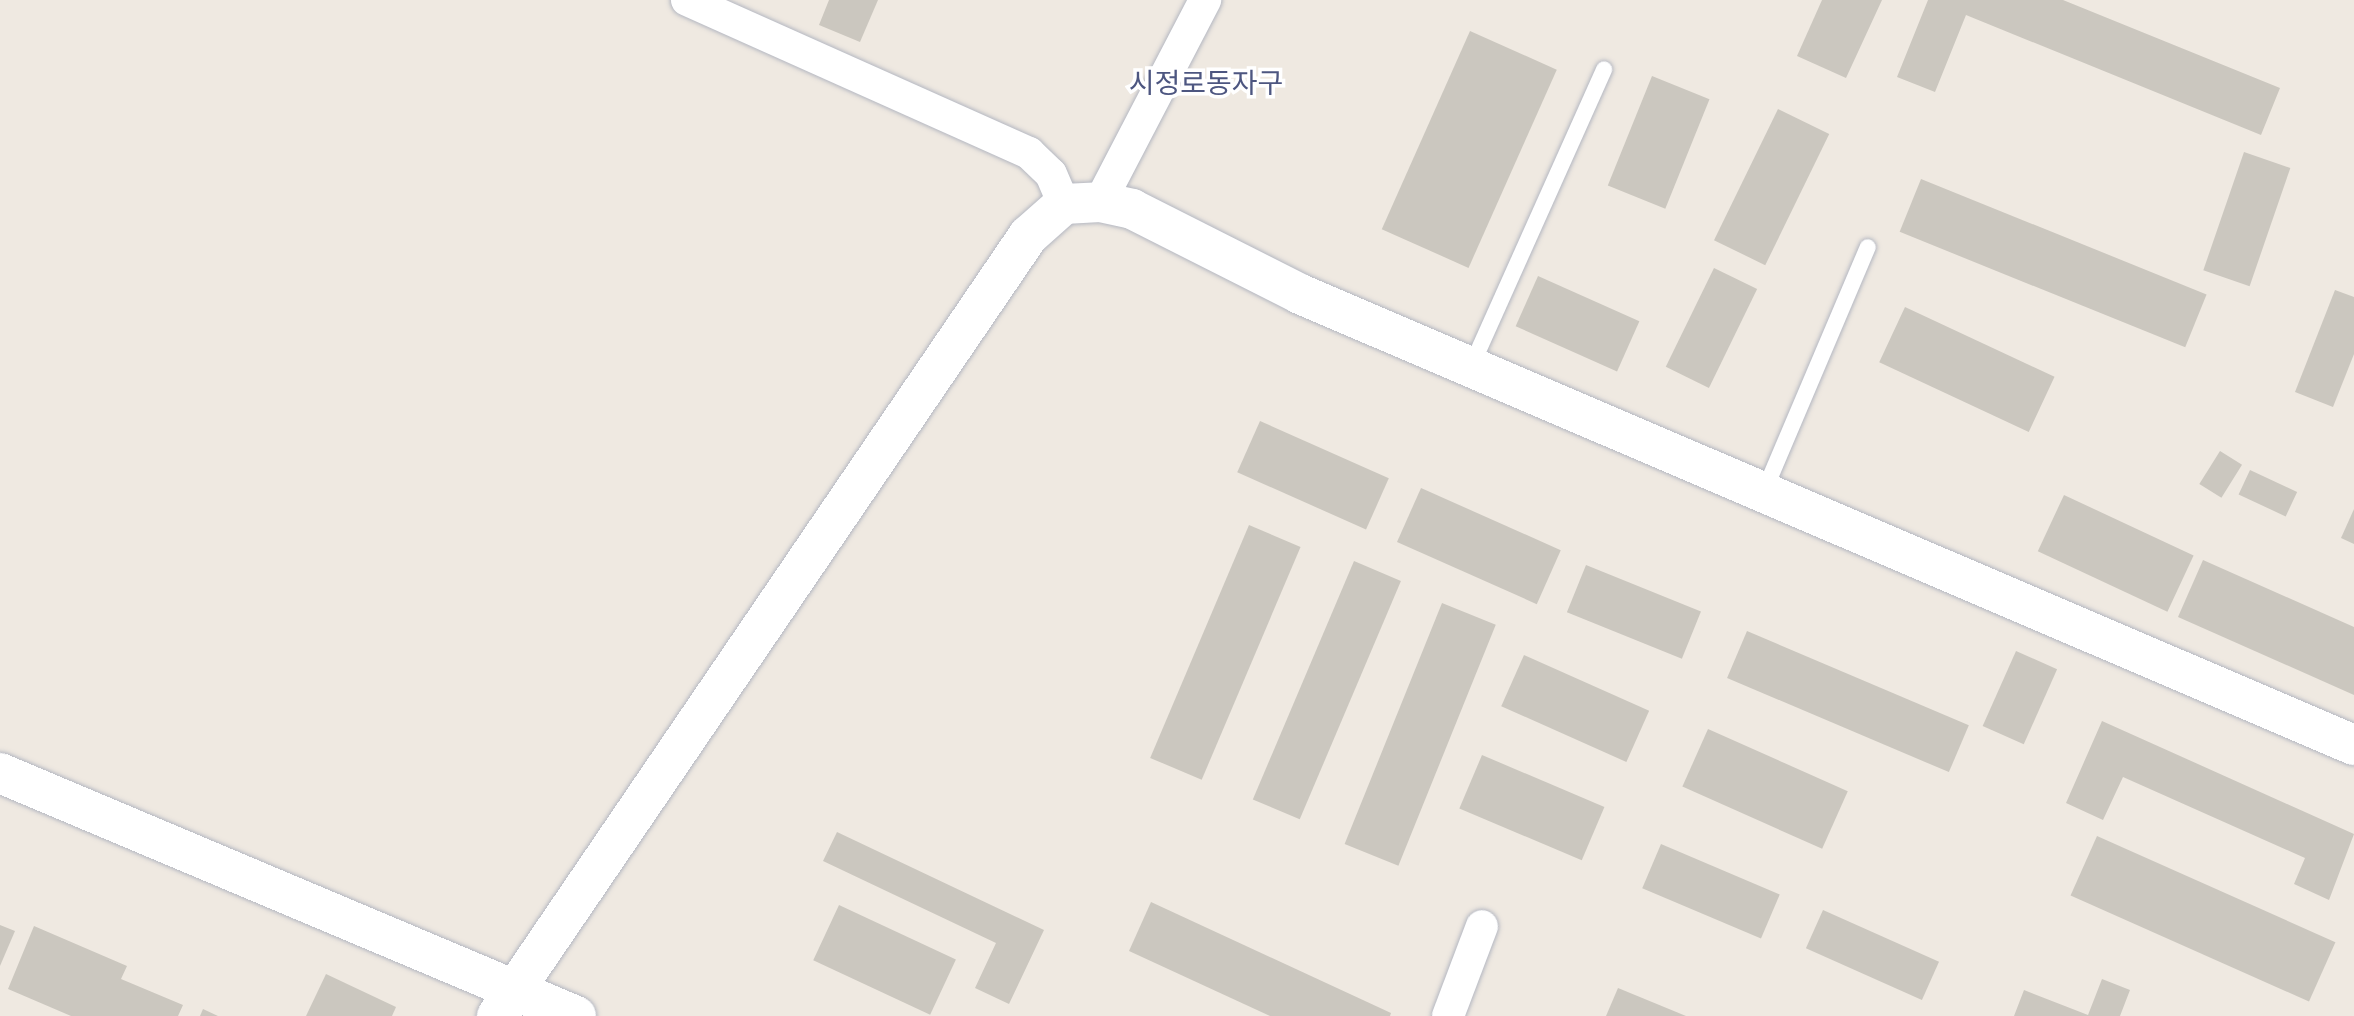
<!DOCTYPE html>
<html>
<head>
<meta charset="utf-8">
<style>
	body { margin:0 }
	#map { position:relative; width:2354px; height:1016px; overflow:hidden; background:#efe9e1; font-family:"Space Grotesk","Noto Sans KR",sans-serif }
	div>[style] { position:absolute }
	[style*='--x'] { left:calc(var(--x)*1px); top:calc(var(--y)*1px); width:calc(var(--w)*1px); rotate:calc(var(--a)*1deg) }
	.building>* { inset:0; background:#cbc7bf; transform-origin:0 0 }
	.roads { filter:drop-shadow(0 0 2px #b4b7c1) drop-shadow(0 0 2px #b4b7c1) }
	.service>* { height:16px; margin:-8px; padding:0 8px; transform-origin:8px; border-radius:8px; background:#fff }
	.minor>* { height:32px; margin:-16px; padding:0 16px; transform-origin:16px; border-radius:16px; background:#fff }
	.tertiary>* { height:40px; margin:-20px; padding:0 20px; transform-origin:20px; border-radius:20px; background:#fff }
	span { translate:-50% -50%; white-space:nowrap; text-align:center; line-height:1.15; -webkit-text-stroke:7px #fff; paint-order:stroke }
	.quarter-label { font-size:28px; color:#4d5680 }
</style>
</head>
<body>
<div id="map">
	<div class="building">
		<div style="clip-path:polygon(829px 0,878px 0,860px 42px,819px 25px)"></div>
		<div style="clip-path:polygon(1822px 0,1882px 0,1846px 78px,1797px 56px)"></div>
		<div style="clip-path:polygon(1928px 0,2063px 0,2280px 88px,2261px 135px,1966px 15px,1935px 92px,1897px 77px)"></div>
		<div style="left:1470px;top:31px;width:95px;height:217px;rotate:24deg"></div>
		<div style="left:1652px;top:76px;width:62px;height:118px;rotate:22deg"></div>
		<div style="left:1778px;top:109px;width:57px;height:146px;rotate:26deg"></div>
		<div style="left:2244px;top:152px;width:49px;height:125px;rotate:19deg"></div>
		<div style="left:1921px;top:179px;width:308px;height:57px;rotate:22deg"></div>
		<div style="left:1714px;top:268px;width:48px;height:110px;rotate:26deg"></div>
		<div style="left:1538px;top:276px;width:111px;height:55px;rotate:24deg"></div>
		<div style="clip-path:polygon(2335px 290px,2354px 297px,2354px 354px,2333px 407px,2295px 392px)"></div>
		<div style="left:1905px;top:307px;width:165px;height:61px;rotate:25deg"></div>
		<div style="left:1260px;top:421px;width:141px;height:56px;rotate:24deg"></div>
		<div style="left:2220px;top:451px;width:26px;height:39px;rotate:32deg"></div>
		<div style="left:2250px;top:470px;width:52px;height:27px;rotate:25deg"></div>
		<div style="left:1421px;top:488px;width:153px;height:59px;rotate:24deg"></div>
		<div style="left:2064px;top:495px;width:143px;height:62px;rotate:25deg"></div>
		<div style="clip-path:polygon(2354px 509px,2354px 544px,2341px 538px)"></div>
		<div style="left:1249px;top:525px;width:56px;height:253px;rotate:23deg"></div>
		<div style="clip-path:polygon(2203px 560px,2354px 627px,2354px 695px,2178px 617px)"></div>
		<div style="left:1354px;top:561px;width:51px;height:259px;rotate:23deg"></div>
		<div style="left:1586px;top:565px;width:124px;height:51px;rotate:22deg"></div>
		<div style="left:1442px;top:603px;width:58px;height:260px;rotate:22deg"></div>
		<div style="left:1747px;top:631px;width:241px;height:51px;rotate:23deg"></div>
		<div style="left:2016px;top:651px;width:45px;height:82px;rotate:24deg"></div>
		<div style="left:1524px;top:655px;width:137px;height:56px;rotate:24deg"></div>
		<div style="clip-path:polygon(2102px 721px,2354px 834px,2329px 900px,2294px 884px,2305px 858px,2123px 777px,2103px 820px,2066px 803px)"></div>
		<div style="left:1708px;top:729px;width:153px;height:63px;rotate:24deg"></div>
		<div style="left:1482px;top:755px;width:133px;height:58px;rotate:23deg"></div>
		<div style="clip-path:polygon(837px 832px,1044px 930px,1009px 1004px,975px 988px,996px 943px,823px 861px)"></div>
		<div style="left:2097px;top:836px;width:261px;height:65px;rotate:24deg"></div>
		<div style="left:1661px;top:844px;width:129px;height:48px;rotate:23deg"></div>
		<div style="clip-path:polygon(1151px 902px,1391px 1013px,1390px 1016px,1270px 1016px,1129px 951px)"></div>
		<div style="left:839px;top:905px;width:129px;height:61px;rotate:25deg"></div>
		<div style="left:1823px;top:910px;width:127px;height:42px;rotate:24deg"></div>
		<div style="clip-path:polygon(0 925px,15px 931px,0 966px)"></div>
		<div style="clip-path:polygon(34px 926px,127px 966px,121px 979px,183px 1005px,178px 1016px,71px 1016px,8px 989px)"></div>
		<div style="clip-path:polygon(326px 974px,396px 1007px,392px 1016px,306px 1016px)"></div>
		<div style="clip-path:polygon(2102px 979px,2130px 990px,2120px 1016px,2014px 1016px,2024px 990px,2088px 1015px)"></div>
		<div style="clip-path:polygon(1618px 988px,1686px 1016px,1606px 1016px)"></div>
		<div style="clip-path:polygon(203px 1009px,218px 1016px,200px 1016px)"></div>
	</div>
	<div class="roads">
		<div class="service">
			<div style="--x:1471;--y:367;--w:326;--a:-65.9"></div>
			<div style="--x:1763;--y:494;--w:268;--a:-67"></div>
		</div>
		<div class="minor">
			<div style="--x:687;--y:0;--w:375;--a:24.1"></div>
			<div style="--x:1029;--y:153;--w:30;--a:44"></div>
			<div style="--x:1051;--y:174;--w:33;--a:67"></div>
			<div style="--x:1100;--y:202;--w:228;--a:-62.5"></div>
			<div style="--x:1448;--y:1016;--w:96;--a:-69.3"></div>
		</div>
		<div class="tertiary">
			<div style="--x:0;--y:773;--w:625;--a:22.87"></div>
			<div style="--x:497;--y:1016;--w:944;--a:-55.75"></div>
			<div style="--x:1028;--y:236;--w:48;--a:-41.6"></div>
			<div style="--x:1064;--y:204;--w:36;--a:-3"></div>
			<div style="--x:1100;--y:202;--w:33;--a:12"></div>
			<div style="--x:1132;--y:209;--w:188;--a:26.8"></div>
			<div style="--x:1300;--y:294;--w:1146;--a:23.17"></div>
		</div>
	</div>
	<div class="quarter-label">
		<span style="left:1206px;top:83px">시정로동자구</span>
	</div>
</div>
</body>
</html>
